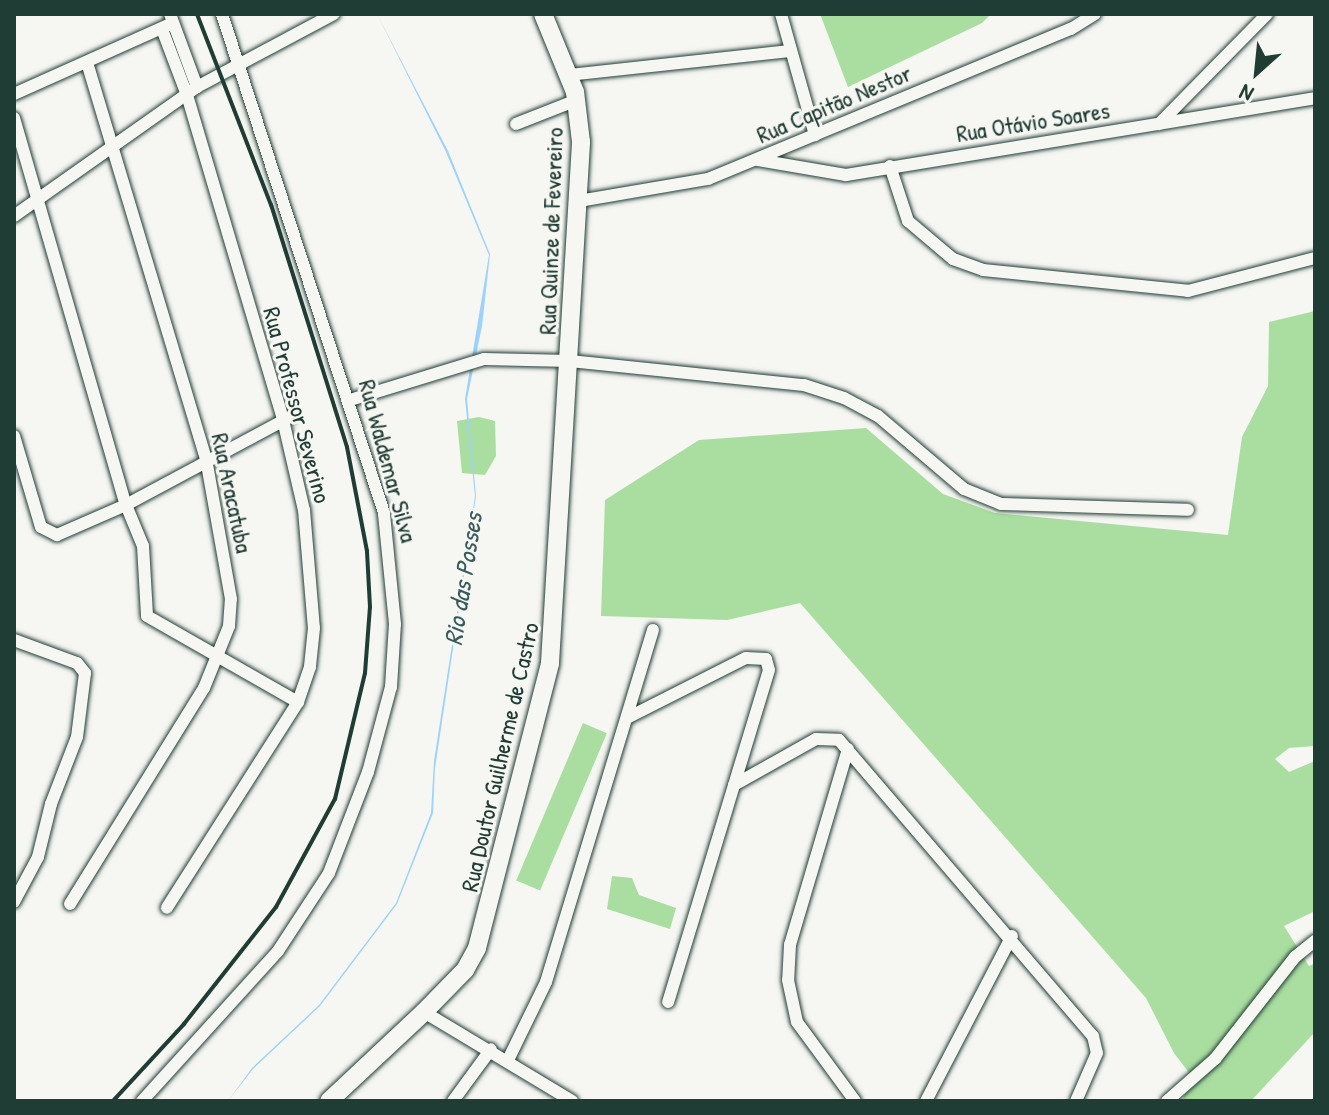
<!DOCTYPE html>
<html>
<head>
<meta charset="utf-8">
<style>
	body { margin:0 }
	#map { position:relative; width:1329px; height:1115px; overflow:hidden; background:#f6f6f2; font-family:"Patrick Hand",sans-serif }
	div>[style] { position:absolute }
	[style*='--x'] { left:calc(var(--x)*1px); top:calc(var(--y)*1px); width:calc(var(--w)*1px); rotate:calc(var(--a)*1deg) }
	.green>* { inset:0; background:#aadea0; transform-origin:0 0 }
	.water>* { inset:0; background:#9dd2fb }
	.roads { filter:drop-shadow(0 0 2px #1f3d34) drop-shadow(0 0 2px #1f3d34) }
	.street>* { height:12px; margin:-6px; padding:0 6px; transform-origin:6px; border-radius:6px; background:#f6f6f2 }
	.secondary>* { height:18px; margin:-9px; padding:0 9px; transform-origin:9px; border-radius:9px; background:#f6f6f2 }
	.rail>* { height:4px; margin:-2px; padding:0 2px; transform-origin:2px; border-radius:2px; background:#1f3d34 }
	span { translate:-50% -50%; white-space:nowrap; text-align:center; line-height:1.15; -webkit-text-stroke:6px #f6f6f2; paint-order:stroke }
	.street-label { font-size:24px; color:#1f3d34 }
	.water-label { font-size:26px; color:#385b5c; font-style:italic }
	.frame { position:absolute; inset:0; border:16px solid #1f3d34; pointer-events:none }
	.north { position:absolute; left:1217px; top:32px; width:80px; height:80px; -webkit-text-stroke:6px #f6f6f2; paint-order:stroke; rotate:207deg; font-size:22px; font-weight:700; line-height:32px; text-align:center; color:#1f3d34 }
	.north::after { content:''; display:block; margin:auto; width:28px; height:36px; background:#1f3d34; clip-path:polygon(50% 0,100% 100%,50% 72%,0 100%) }
</style>
</head>
<body>
<div id="map">
	<div class="green">
		<div style="clip-path:polygon(820px 14px,991px 14px,982px 23px,848px 87px)"></div>
		<div style="clip-path:polygon(1315px 311px,1315px 746px,1289px 748px,1275px 759px,1289px 772px,1315px 761px,1315px 911px,1284px 926px,1309px 966px,1315px 963px,1315px 1032px,1251px 1101px,1182px 1101px,1193px 1078px,1174px 1053px,1146px 998px,800px 603px,727px 620px,601px 616px,605px 500px,699px 440px,866px 428px,943px 494px,995px 513px,1228px 535px,1242px 437px,1268px 386px,1269px 322px)"></div>
		<div style="clip-path:polygon(479px 417px,495px 421px,496px 456px,485px 475px,462px 473px,457px 421px)"></div>
		<div style="left:583px;top:723px;width:26px;height:171px;rotate:23deg"></div>
		<div style="clip-path:polygon(612px 876px,632px 878px,639px 895px,676px 908px,670px 929px,607px 909px)"></div>
	</div>
	<div class="water">
		<div style="clip-path:polygon(377px 14px,448px 151px,490px 254px,482px 326px,467px 399px,476px 496px,435px 768px,433px 813px,397px 904px,320px 1006px,253px 1069px,228px 1101px,252px 1068px,319px 1005px,396px 903px,431px 813px,434px 761px,475px 496px,465px 399px,489px 255px,446px 152px)"></div>
	</div>
	<div class="roads">
		<div class="street">
			<div style="--x:170;--y:14;--w:78;--a:69.7"></div>
			<div style="--x:781;--y:14;--w:126;--a:74.3"></div>
			<div style="--x:162;--y:29;--w:71;--a:69.3"></div>
			<div style="--x:187;--y:95;--w:339;--a:73.5"></div>
			<div style="--x:283;--y:420;--w:92;--a:76.9"></div>
			<div style="--x:304;--y:510;--w:118;--a:85.2"></div>
			<div style="--x:314;--y:628;--w:39;--a:96"></div>
			<div style="--x:310;--y:667;--w:37;--a:109"></div>
			<div style="--x:298;--y:702;--w:244;--a:122.5"></div>
			<div style="--x:569;--y:75;--w:223;--a:-6.2"></div>
			<div style="--x:14;--y:94;--w:174;--a:-24.1"></div>
			<div style="--x:14;--y:118;--w:403;--a:73.9"></div>
			<div style="--x:126;--y:505;--w:44;--a:67.5"></div>
			<div style="--x:143;--y:546;--w:70;--a:86.7"></div>
			<div style="--x:147;--y:616;--w:174;--a:29.7"></div>
			<div style="--x:516;--y:124;--w:66;--a:-21.5"></div>
			<div style="--x:1159;--y:124;--w:154;--a:-45.5"></div>
			<div style="--x:758;--y:160;--w:89;--a:9.7"></div>
			<div style="--x:846;--y:175;--w:475;--a:-9.3"></div>
			<div style="--x:890;--y:166;--w:58;--a:71.9"></div>
			<div style="--x:908;--y:221;--w:59;--a:40.2"></div>
			<div style="--x:953;--y:259;--w:32;--a:20"></div>
			<div style="--x:983;--y:270;--w:206;--a:5.8"></div>
			<div style="--x:1188;--y:291;--w:131;--a:-14.6"></div>
			<div style="--x:579;--y:201;--w:131;--a:-9.7"></div>
			<div style="--x:708;--y:179;--w:393;--a:-22.5"></div>
			<div style="--x:1071;--y:29;--w:28;--a:-32"></div>
			<div style="--x:14;--y:216;--w:224;--a:-35.2"></div>
			<div style="--x:197;--y:87;--w:155;--a:-28.1"></div>
			<div style="--x:350;--y:400;--w:140;--a:-17"></div>
			<div style="--x:484;--y:359;--w:86;--a:1.3"></div>
			<div style="--x:570;--y:361;--w:235;--a:5.9"></div>
			<div style="--x:804;--y:385;--w:42;--a:18"></div>
			<div style="--x:844;--y:398;--w:38;--a:28"></div>
			<div style="--x:878;--y:416;--w:113;--a:40.3"></div>
			<div style="--x:964;--y:489;--w:40;--a:22"></div>
			<div style="--x:1001;--y:504;--w:187;--a:1.8"></div>
			<div style="--x:14;--y:436;--w:95;--a:73.5"></div>
			<div style="--x:41;--y:527;--w:18;--a:27"></div>
			<div style="--x:57;--y:535;--w:75;--a:-23.5"></div>
			<div style="--x:126;--y:505;--w:188;--a:-28.2"></div>
			<div style="--x:14;--y:640;--w:67;--a:20.1"></div>
			<div style="--x:77;--y:663;--w:13;--a:51"></div>
			<div style="--x:85;--y:673;--w:64;--a:97.1"></div>
			<div style="--x:77;--y:737;--w:72;--a:111.2"></div>
			<div style="--x:51;--y:804;--w:55;--a:103.8"></div>
			<div style="--x:38;--y:857;--w:51;--a:118.1"></div>
			<div style="--x:629;--y:717;--w:131;--a:-26.8"></div>
			<div style="--x:746;--y:658;--w:20;--a:3"></div>
			<div style="--x:766;--y:659;--w:11;--a:75"></div>
			<div style="--x:769;--y:670;--w:347;--a:106.9"></div>
			<div style="--x:848;--y:749;--w:204;--a:106.5"></div>
			<div style="--x:790;--y:945;--w:35;--a:93"></div>
			<div style="--x:788;--y:980;--w:43;--a:77.9"></div>
			<div style="--x:797;--y:1022;--w:98;--a:53.7"></div>
			<div style="--x:734;--y:785;--w:94;--a:-29.3"></div>
			<div style="--x:816;--y:739;--w:23;--a:2"></div>
			<div style="--x:839;--y:740;--w:390;--a:49.4"></div>
			<div style="--x:1093;--y:1036;--w:17;--a:77"></div>
			<div style="--x:1097;--y:1053;--w:52;--a:113.6"></div>
			<div style="--x:70;--y:904;--w:254;--a:-58.2"></div>
			<div style="--x:204;--y:688;--w:67;--a:-68"></div>
			<div style="--x:229;--y:626;--w:27;--a:-86"></div>
			<div style="--x:231;--y:599;--w:142;--a:-100.1"></div>
			<div style="--x:206;--y:459;--w:413;--a:-106.7"></div>
			<div style="--x:424;--y:1012;--w:173;--a:31"></div>
			<div style="--x:508;--y:1060;--w:87;--a:-64"></div>
			<div style="--x:546;--y:982;--w:368;--a:-73.1"></div>
			<div style="--x:142;--y:1101;--w:202;--a:-47.8"></div>
			<div style="--x:278;--y:951;--w:93;--a:-56.8"></div>
			<div style="--x:329;--y:873;--w:108;--a:-68.9"></div>
			<div style="--x:368;--y:772;--w:88;--a:-74.9"></div>
			<div style="--x:391;--y:687;--w:63;--a:-86.4"></div>
			<div style="--x:395;--y:624;--w:112;--a:-95.7"></div>
			<div style="--x:384;--y:513;--w:525;--a:-107.99"></div>
			<div style="--x:453;--y:1101;--w:64;--a:-53.8"></div>
			<div style="--x:926;--y:1101;--w:186;--a:-62.5"></div>
			<div style="--x:1167;--y:1101;--w:64;--a:-41.2"></div>
			<div style="--x:1215;--y:1059;--w:130;--a:-51.9"></div>
			<div style="--x:1295;--y:957;--w:26;--a:-39"></div>
		</div>
		<div class="secondary">
			<div style="--x:329;--y:1101;--w:130;--a:-43.1"></div>
			<div style="--x:424;--y:1012;--w:59;--a:-45.7"></div>
			<div style="--x:465;--y:970;--w:25;--a:-61"></div>
			<div style="--x:477;--y:948;--w:294;--a:-75.6"></div>
			<div style="--x:550;--y:663;--w:522;--a:-86.59"></div>
			<div style="--x:581;--y:142;--w:50;--a:-96.8"></div>
			<div style="--x:575;--y:92;--w:84;--a:-112.3"></div>
		</div>
	</div>
	<div class="rail">
		<div style="--x:113;--y:1101;--w:105;--a:-47.3"></div>
		<div style="--x:184;--y:1024;--w:149;--a:-51.8"></div>
		<div style="--x:276;--y:907;--w:123;--a:-61.4"></div>
		<div style="--x:335;--y:799;--w:130;--a:-76.6"></div>
		<div style="--x:365;--y:673;--w:66;--a:-85.7"></div>
		<div style="--x:370;--y:607;--w:56;--a:-93.1"></div>
		<div style="--x:367;--y:551;--w:106;--a:-100.9"></div>
		<div style="--x:347;--y:447;--w:254;--a:-107.4"></div>
		<div style="--x:271;--y:205;--w:205;--a:-111.2"></div>
	</div>
	<div class="street-label">
		<span style="left:834px;top:104px;rotate:-23deg">Rua Capitão Nestor</span>
		<span style="left:1033px;top:122px;rotate:-9deg">Rua Otávio Soares</span>
		<span style="left:551px;top:231px;rotate:-88deg">Rua Quinze de Fevereiro</span>
		<span style="left:297px;top:405px;rotate:75deg">Rua Professor Severino</span>
		<span style="left:388px;top:461px;rotate:75deg">Rua Waldemar Silva</span>
		<span style="left:232px;top:493px;rotate:78deg">Rua Aracatuba</span>
		<span style="left:500px;top:757px;rotate:-77deg">Rua Doutor Guilherme de Castro</span>
	</div>
	<div class="water-label">
		<span style="left:463px;top:579px;rotate:-81deg">Rio das Posses</span>
	</div>
	<div class="frame"></div>
	<div class="north">N</div>
</div>
</body>
</html>
